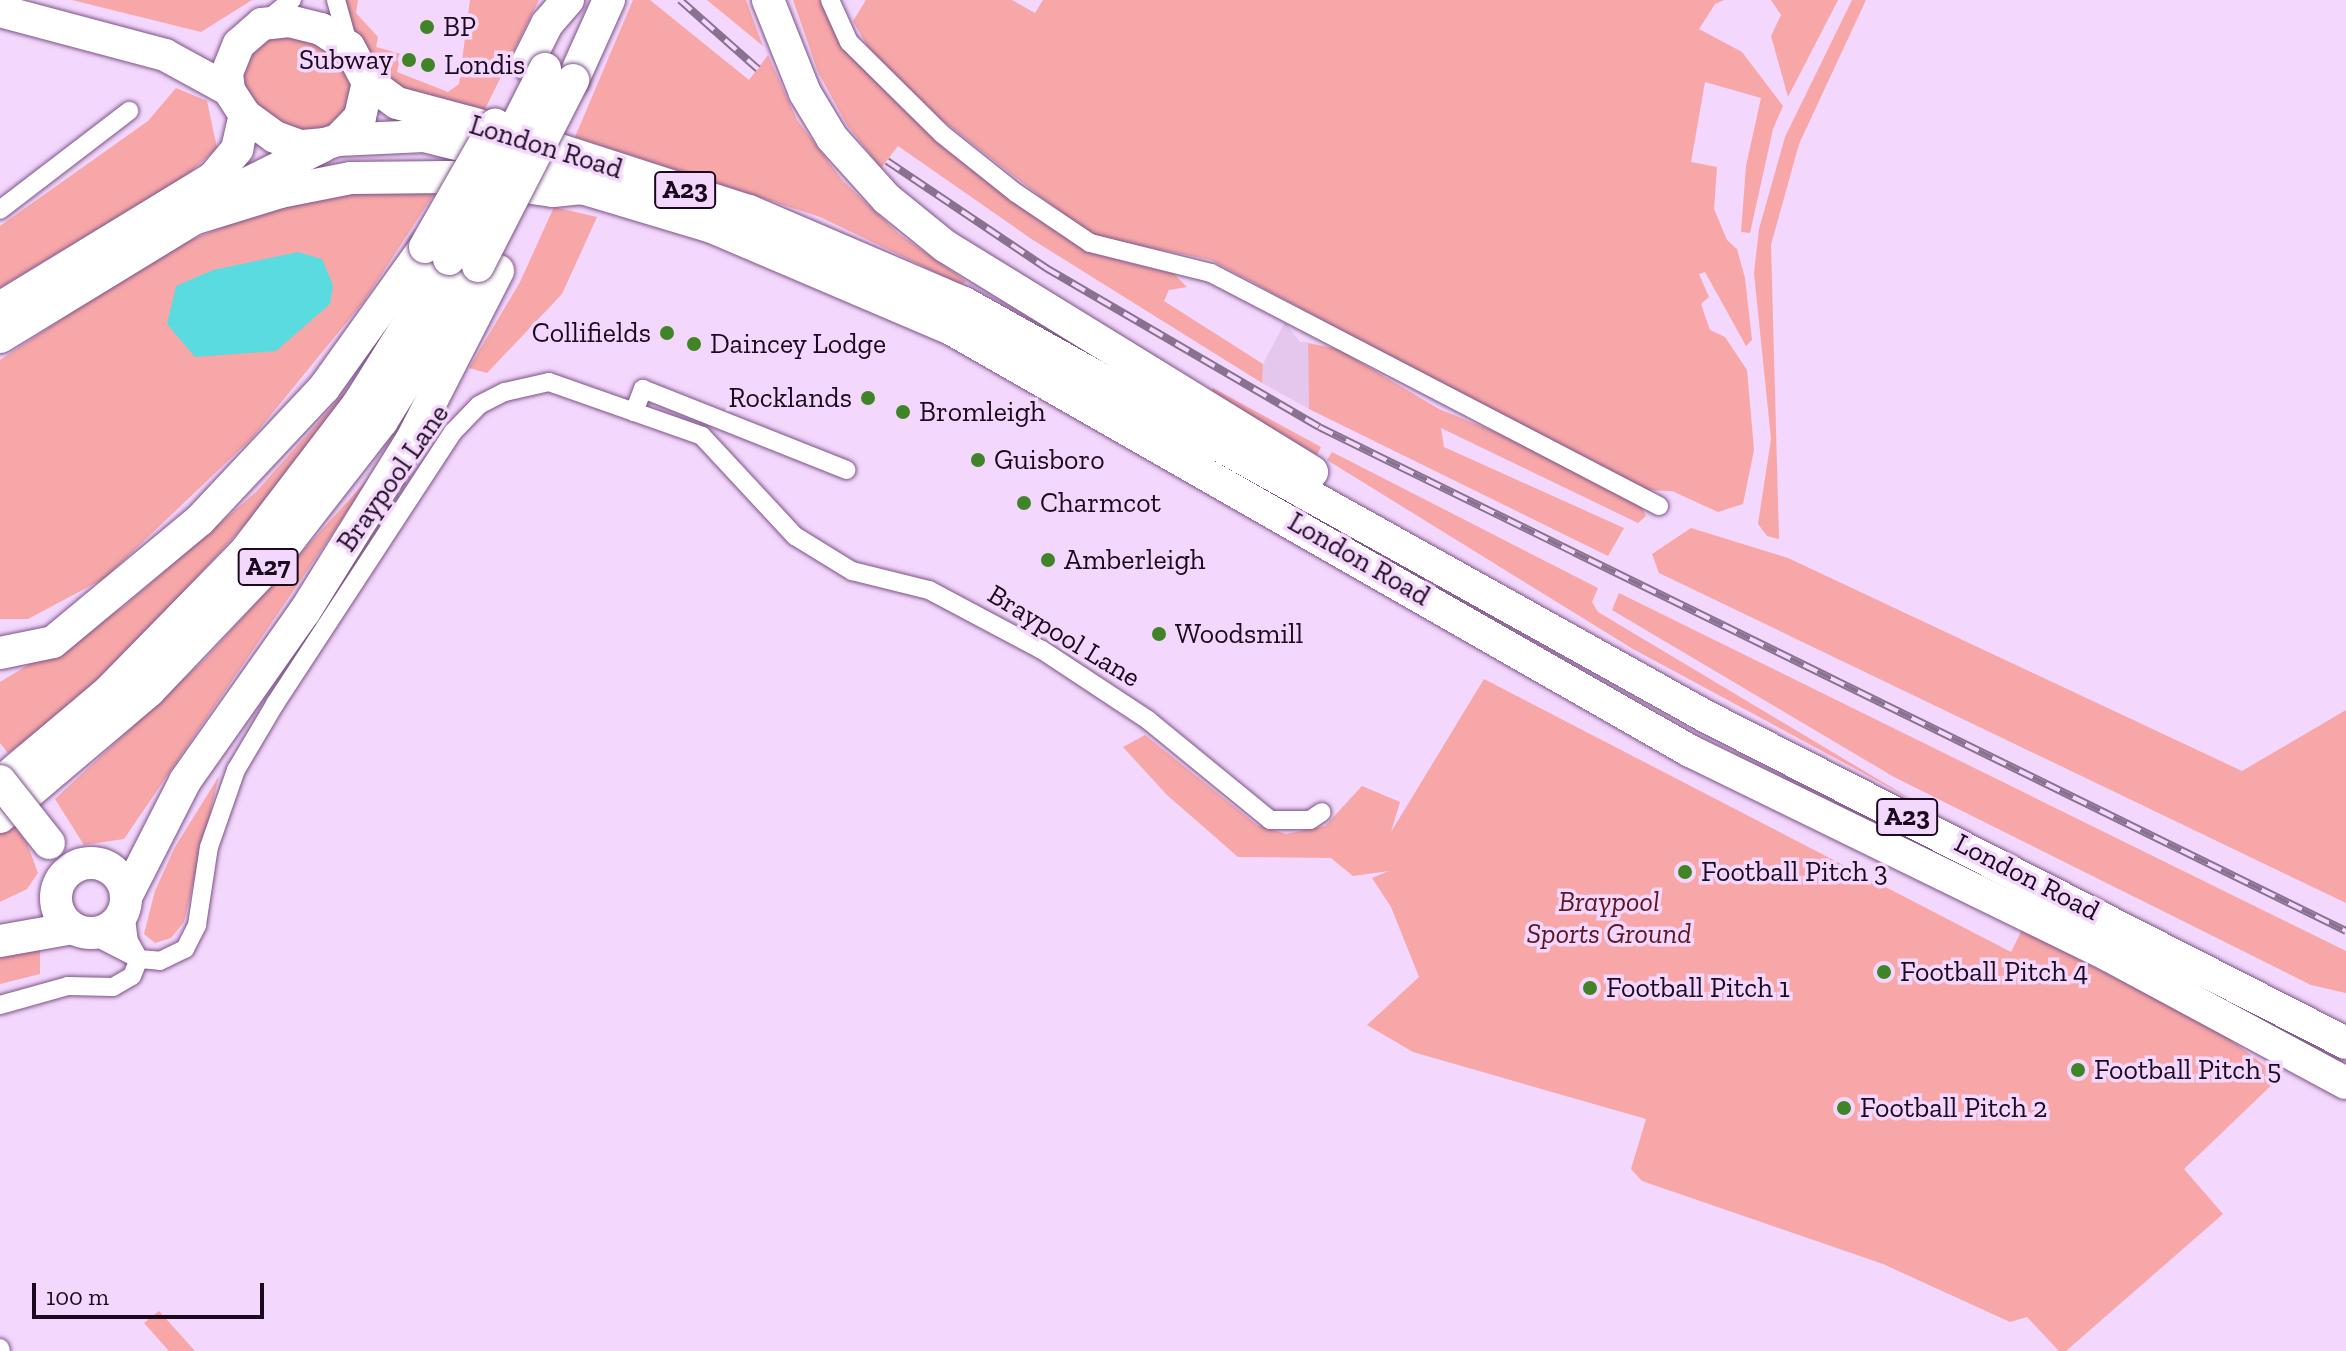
<!DOCTYPE html>
<html>
<head>
<meta charset="utf-8">
<style>
	body { margin:0 }
	#map { position:relative; width:2346px; height:1351px; overflow:hidden; background:#f4d7fc; font-family:"Zilla Slab",serif }
	div>[style] { position:absolute }
	[style*='--x'] { left:calc(var(--x)*1px); top:calc(var(--y)*1px); width:calc(var(--w)*1px); rotate:calc(var(--a)*1deg) }
	.built>* { inset:0; background:#e5c6ed }
	.green>* { inset:0; background:#f7a7a8 }
	.water>* { inset:0; background:#5adbe0 }
	.roads { filter:drop-shadow(0 0 2px #7c5288) drop-shadow(0 0 2px #7c5288) }
	.street>* { height:18px; margin:-9px; padding:0 9px; transform-origin:9px; border-radius:9px; background:#fff }
	.highway>* { height:32px; margin:-16px; padding:0 16px; transform-origin:16px; border-radius:16px; background:#fff }
	.highway>.ring { margin:-16px; padding:0; box-sizing:content-box; background:none; border:32px solid #fff; border-radius:50% }
	.rail>* { height:8px; margin-top:-4px; transform-origin:0; background:repeating-linear-gradient(90deg,#f4d7fc 0 15px,#89728f 0 30px); box-sizing:border-box; border-block:2px solid #89728f }
	.bridges { filter:drop-shadow(0 0 2px #7c5288) drop-shadow(0 0 2px #7c5288) }
	.highway-bridge>* { height:32px; margin:-16px; padding:0 16px; transform-origin:16px; border-radius:16px; background:#fff }
	.dots>* { width:22px; height:22px; translate:-50% -50%; box-sizing:border-box; border:4px solid #f4d7fc; border-radius:50% }
	span { translate:-50% -50%; white-space:nowrap; text-align:center; line-height:1.15; -webkit-text-stroke:7px #f4d7fc; paint-order:stroke }
	.shield-label span { padding:2px 6px; background:#f4d7fc; border:2px solid; border-radius:6px; -webkit-text-stroke-width:0 }
	.shield-label { font-size:26px; color:#1b0a1f; font-weight:700 }
	.poi-label { font-size:28px; color:#1b0a1f }
	.left { translate:0 -50%; text-align:left }
	.right { translate:-100% -50%; text-align:right }
	.street-label { font-size:28px; color:#1b0a1f }
	.park-label { font-size:28px; color:#5e161f; font-style:italic }
	.scale { position:absolute; left:32px; top:1283px; width:232px; height:36px; box-sizing:border-box; border:4px solid #1b0a1f; border-top:0; padding-left:10px; font-size:24px; line-height:28px; white-space:nowrap; color:#1b0a1f; -webkit-text-stroke:6px #f4d7fc; paint-order:stroke }
</style>
</head>
<body>
<div id="map">
	<div class="built">
		<div style="clip-path:polygon(1285px 322px,1300px 342px,1308px 342px,1309px 409px,1262px 383px,1263px 364px)"></div>
	</div>
	<div class="green">
		<div style="clip-path:polygon(72px 0,252px 0,201px 32px)"></div>
		<div style="clip-path:polygon(341px 0,358px 0,356px 13px,378px 37px,376px 47px,401px 54px,397px 72px,448px 92px,459px 84px,470px 0,539px 0,483px 113px,447px 108px,382px 80px,345px 21px)"></div>
		<div style="clip-path:polygon(633px 0,650px 0,749px 80px,768px 55px,797px 120px,843px 181px,899px 234px,966px 281px,962px 285px,820px 217px,575px 137px)"></div>
		<div style="clip-path:polygon(707px 0,746px 0,763px 46px)"></div>
		<div style="clip-path:polygon(793px 0,824px 0,846px 46px,944px 148px,991px 184px,1092px 253px,1174px 274px,1187px 287px,1169px 290px,1164px 301px,1263px 364px,1262px 383px,1033px 240px,898px 146px,881px 168px,847px 125px,818px 72px)"></div>
		<div style="clip-path:polygon(866px 0,1012px 0,1035px 13px,1043px 0,1724px 0,1715px 4px,1699px 29px,1742px 52px,1783px 106px,1773px 129px,1750px 233px,1741px 232px,1746px 166px,1761px 98px,1705px 82px,1691px 162px,1717px 167px,1714px 209px,1727px 240px,1737px 249px,1745px 278px,1752px 340px,1746px 346px,1705px 272px,1699px 274px,1709px 297px,1701px 304px,1710px 330px,1725px 337px,1747px 370px,1754px 450px,1743px 504px,1718px 512px,1672px 491px,1638px 490px,1211px 260px,1091px 236px,942px 120px,869px 49px,853px 21px)"></div>
		<div style="clip-path:polygon(1771px 0,1838px 0,1788px 97px,1771px 36px,1781px 15px)"></div>
		<div style="clip-path:polygon(1852px 0,1866px 0,1799px 144px,1771px 245px,1779px 539px,1767px 536px,1758px 524px,1771px 439px,1754px 273px,1759px 229px,1785px 137px)"></div>
		<div style="clip-path:polygon(269px 35px,305px 35px,339px 58px,353px 91px,339px 122px,305px 136px,261px 118px,241px 87px,247px 56px)"></div>
		<div style="clip-path:polygon(176px 88px,207px 101px,217px 148px,186px 176px,0 288px,0 226px,148px 121px)"></div>
		<div style="clip-path:polygon(397px 189px,434px 194px,364px 301px,252px 438px,105px 578px,28px 619px,0 619px,0 360px,166px 250px,288px 201px)"></div>
		<div style="clip-path:polygon(554px 207px,597px 217px,562px 294px,487px 373px,469px 368px,520px 282px)"></div>
		<div style="clip-path:polygon(1308px 343px,1338px 349px,1439px 409px,1520px 442px,1640px 503px,1646px 516px,1638px 523px,1441px 428px,1444px 447px,1624px 528px,1608px 556px,1309px 409px)"></div>
		<div style="clip-path:polygon(1213px 388px,1321px 447px,1317px 455px,1211px 392px)"></div>
		<div style="clip-path:polygon(344px 393px,351px 398px,287px 479px,111px 671px,50px 724px,8px 753px,0 743px,0 682px,123px 607px,256px 492px)"></div>
		<div style="clip-path:polygon(1332px 452px,1598px 588px,1592px 602px,1598px 612px,1911px 799px,1633px 649px,1327px 460px)"></div>
		<div style="clip-path:polygon(375px 471px,124px 839px,84px 845px,55px 799px,206px 658px)"></div>
		<div style="clip-path:polygon(1691px 528px,1788px 558px,2242px 771px,2346px 710px,2346px 903px,1659px 573px,1652px 554px)"></div>
		<div style="clip-path:polygon(1619px 593px,2346px 951px,2346px 993px,2311px 985px,1894px 777px,1612px 610px)"></div>
		<div style="clip-path:polygon(1484px 679px,2011px 952px,2022px 930px,2219px 1031px,2280px 1077px,2184px 1169px,2223px 1214px,2066px 1351px,2059px 1351px,2027px 1317px,2010px 1322px,1883px 1264px,1642px 1181px,1631px 1169px,1646px 1119px,1413px 1052px,1367px 1025px,1419px 977px,1391px 907px,1372px 878px,1389px 871px,1353px 876px,1331px 858px,1238px 857px,1167px 795px,1123px 747px,1145px 735px,1257px 825px,1286px 834px,1325px 826px,1362px 786px,1400px 802px,1391px 832px)"></div>
		<div style="clip-path:polygon(219px 776px,184px 922px,171px 938px,155px 943px,144px 934px,155px 891px,175px 847px)"></div>
		<div style="clip-path:polygon(13px 824px,27px 843px,38px 873px,27px 889px,0 902px,0 833px)"></div>
		<div style="clip-path:polygon(40px 942px,40px 974px,0 984px,0 952px)"></div>
		<div style="clip-path:polygon(159px 1311px,195px 1351px,169px 1351px,144px 1323px)"></div>
	</div>
	<div class="water">
		<div style="clip-path:polygon(298px 252px,322px 259px,333px 285px,330px 304px,276px 351px,195px 357px,167px 324px,176px 286px,213px 270px)"></div>
	</div>
	<div class="roads">
		<div class="street">
			<div style="--x:336;--y:0;--w:45;--a:74.4"></div>
			<div style="--x:830;--y:0;--w:46;--a:65.7"></div>
			<div style="--x:849;--y:42;--w:131;--a:44.7"></div>
			<div style="--x:942;--y:134;--w:95;--a:38.6"></div>
			<div style="--x:1016;--y:193;--w:89;--a:34"></div>
			<div style="--x:1090;--y:243;--w:125;--a:13.9"></div>
			<div style="--x:1211;--y:273;--w:505;--a:27.48"></div>
			<div style="--x:267;--y:20;--w:32;--a:-39"></div>
			<div style="--x:0;--y:210;--w:163;--a:-37.5"></div>
			<div style="--x:634;--y:412;--w:25;--a:-69"></div>
			<div style="--x:643;--y:389;--w:219;--a:21.7"></div>
			<div style="--x:125;--y:910;--w:31;--a:83"></div>
			<div style="--x:129;--y:941;--w:21;--a:61"></div>
			<div style="--x:88;--y:933;--w:57;--a:27"></div>
			<div style="--x:139;--y:959;--w:21;--a:5"></div>
			<div style="--x:160;--y:961;--w:28;--a:-26"></div>
			<div style="--x:185;--y:949;--w:27;--a:-63"></div>
			<div style="--x:197;--y:925;--w:79;--a:-81.3"></div>
			<div style="--x:209;--y:847;--w:82;--a:-70.7"></div>
			<div style="--x:236;--y:770;--w:77;--a:-59.4"></div>
			<div style="--x:275;--y:704;--w:325;--a:-56.8"></div>
			<div style="--x:453;--y:432;--w:37;--a:-46"></div>
			<div style="--x:479;--y:405;--w:29;--a:-27"></div>
			<div style="--x:505;--y:392;--w:45;--a:-12.8"></div>
			<div style="--x:549;--y:382;--w:162;--a:19.4"></div>
			<div style="--x:702;--y:436;--w:137;--a:47.1"></div>
			<div style="--x:795;--y:536;--w:67;--a:31.6"></div>
			<div style="--x:852;--y:571;--w:79;--a:13.9"></div>
			<div style="--x:929;--y:590;--w:128;--a:28"></div>
			<div style="--x:1042;--y:650;--w:127;--a:33.4"></div>
			<div style="--x:1148;--y:720;--w:158;--a:39.3"></div>
			<div style="--x:1270;--y:820;--w:40;--a:0"></div>
			<div style="--x:1310;--y:820;--w:14;--a:-34"></div>
			<div style="--x:0;--y:1005;--w:71;--a:-15.6"></div>
			<div style="--x:68;--y:986;--w:45;--a:1.3"></div>
			<div style="--x:113;--y:987;--w:22;--a:-30"></div>
			<div style="--x:132;--y:976;--w:18;--a:-68"></div>
			<div style="--x:0;--y:1348;--w:3;--a:72"></div>
		</div>
		<div class="highway">
			<div style="--x:768;--y:0;--w:100;--a:68.3"></div>
			<div style="--x:805;--y:93;--w:52;--a:59"></div>
			<div style="--x:832;--y:138;--w:82;--a:48"></div>
			<div style="--x:887;--y:199;--w:75;--a:39"></div>
			<div style="--x:945;--y:246;--w:431;--a:31.6"></div>
			<div style="--x:0;--y:11;--w:171;--a:14.9"></div>
			<div style="--x:165;--y:55;--w:73;--a:28.7"></div>
			<div style="--x:289;--y:21;--w:33;--a:14"></div>
			<div style="--x:321;--y:29;--w:33;--a:33"></div>
			<div style="--x:349;--y:47;--w:40;--a:62"></div>
			<div style="--x:368;--y:82;--w:36;--a:103"></div>
			<div style="--x:360;--y:117;--w:32;--a:134"></div>
			<div style="--x:338;--y:140;--w:14;--a:163"></div>
			<div style="--x:325;--y:144;--w:25;--a:175"></div>
			<div style="--x:300;--y:146;--w:27;--a:-160"></div>
			<div style="--x:275;--y:137;--w:37;--a:-144"></div>
			<div style="--x:245;--y:115;--w:30;--a:-123"></div>
			<div style="--x:229;--y:90;--w:17;--a:-97"></div>
			<div style="--x:227;--y:73;--w:31;--a:-68"></div>
			<div style="--x:239;--y:44;--w:30;--a:-41"></div>
			<div style="--x:262;--y:24;--w:27;--a:-6"></div>
			<div style="--x:527;--y:64;--w:45;--a:-63.4"></div>
			<div style="--x:547;--y:24;--w:32;--a:-49"></div>
			<div style="--x:573;--y:80;--w:88;--a:-65.8"></div>
			<div style="--x:368;--y:82;--w:36;--a:36"></div>
			<div style="--x:397;--y:103;--w:85;--a:15"></div>
			<div style="--x:338;--y:140;--w:86;--a:-2.7"></div>
			<div style="--x:424;--y:136;--w:141;--a:13.9"></div>
			<div style="--x:561;--y:170;--w:28;--a:41"></div>
			<div style="--x:582;--y:188;--w:136;--a:16.7"></div>
			<div style="--x:712;--y:227;--w:262;--a:23.1"></div>
			<div style="--x:953;--y:330;--w:849;--a:29.74"></div>
			<div style="--x:1690;--y:751;--w:465;--a:26"></div>
			<div style="--x:2108;--y:955;--w:270;--a:28.3"></div>
			<div style="--x:538;--y:143;--w:222;--a:17.9"></div>
			<div style="--x:749;--y:211;--w:234;--a:23.2"></div>
			<div style="--x:964;--y:303;--w:851;--a:29.13"></div>
			<div style="--x:1707;--y:717;--w:717;--a:27.03"></div>
			<div style="--x:193;--y:219;--w:91;--a:-17.2"></div>
			<div style="--x:280;--y:192;--w:72;--a:-11.2"></div>
			<div style="--x:351;--y:178;--w:99;--a:-0.6"></div>
			<div style="--x:450;--y:177;--w:104;--a:7.7"></div>
			<div style="--x:553;--y:191;--w:29;--a:-6"></div>
			<div style="--x:0;--y:308;--w:250;--a:-31.4"></div>
			<div style="--x:213;--y:178;--w:38;--a:-50"></div>
			<div style="--x:237;--y:149;--w:35;--a:-77"></div>
			<div style="--x:0;--y:337;--w:226;--a:-31.4"></div>
			<div style="--x:193;--y:219;--w:30;--a:-41"></div>
			<div style="--x:216;--y:199;--w:119;--a:-26.4"></div>
			<div style="--x:0;--y:653;--w:54;--a:-11.7"></div>
			<div style="--x:53;--y:642;--w:191;--a:-39.7"></div>
			<div style="--x:200;--y:520;--w:181;--a:-46.8"></div>
			<div style="--x:324;--y:388;--w:173;--a:-54.4"></div>
			<div style="--x:0;--y:783;--w:140;--a:-40.1"></div>
			<div style="--x:107;--y:693;--w:197;--a:-45.6"></div>
			<div style="--x:245;--y:552;--w:188;--a:-52.6"></div>
			<div style="--x:359;--y:403;--w:170;--a:-58"></div>
			<div style="--x:0;--y:817;--w:195;--a:-40.2"></div>
			<div style="--x:149;--y:691;--w:180;--a:-46.4"></div>
			<div style="--x:273;--y:561;--w:177;--a:-52.1"></div>
			<div style="--x:382;--y:421;--w:182;--a:-58.2"></div>
			<div class="ring" style="left:56px;top:863px;width:38px;height:38px"></div>
			<div style="--x:127;--y:895;--w:128;--a:-63"></div>
			<div style="--x:185;--y:781;--w:208;--a:-54.8"></div>
			<div style="--x:305;--y:611;--w:203;--a:-58.1"></div>
			<div style="--x:412;--y:439;--w:189;--a:-62.9"></div>
			<div style="--x:0;--y:941;--w:74;--a:-10.1"></div>
		</div>
	</div>
	<div class="rail">
		<div style="--x:680;--y:0;--w:104;--a:41.5"></div>
		<div style="--x:887;--y:161;--w:192;--a:33.9"></div>
		<div style="--x:1046;--y:268;--w:316;--a:30.2"></div>
		<div style="--x:1319;--y:427;--w:1144;--a:26.14"></div>
	</div>
	<div class="bridges">
		<div class="highway-bridge">
			<div style="--x:425;--y:247;--w:141;--a:-60.2"></div>
			<div style="--x:449;--y:259;--w:213;--a:-63.2"></div>
			<div style="--x:478;--y:266;--w:209;--a:-62.9"></div>
			<div style="--x:0;--y:781;--w:79;--a:51.7"></div>
		</div>
	</div>
	<div class="dots">
		<div style="left:427px;top:27px;background:#408427"></div>
		<div style="left:409px;top:60px;background:#408427"></div>
		<div style="left:428px;top:65px;background:#408427"></div>
		<div style="left:667px;top:333px;background:#408427"></div>
		<div style="left:694px;top:344px;background:#408427"></div>
		<div style="left:868px;top:398px;background:#408427"></div>
		<div style="left:903px;top:412px;background:#408427"></div>
		<div style="left:978px;top:460px;background:#408427"></div>
		<div style="left:1024px;top:503px;background:#408427"></div>
		<div style="left:1048px;top:560px;background:#408427"></div>
		<div style="left:1159px;top:634px;background:#408427"></div>
		<div style="left:1685px;top:872px;background:#408427"></div>
		<div style="left:1884px;top:972px;background:#408427"></div>
		<div style="left:1590px;top:988px;background:#408427"></div>
		<div style="left:2078px;top:1070px;background:#408427"></div>
		<div style="left:1844px;top:1108px;background:#408427"></div>
	</div>
	<div class="shield-label">
		<span style="left:685px;top:190px">A23</span>
		<span style="left:268px;top:567px">A27</span>
		<span style="left:1907px;top:817px">A23</span>
	</div>
	<div class="poi-label">
		<span class="left" style="left:443px;top:27px">BP</span>
		<span class="right" style="left:393px;top:60px">Subway</span>
		<span class="left" style="left:444px;top:65px">Londis</span>
		<span class="right" style="left:651px;top:333px">Collifields</span>
		<span class="left" style="left:710px;top:344px">Daincey Lodge</span>
		<span class="right" style="left:852px;top:398px">Rocklands</span>
		<span class="left" style="left:919px;top:412px">Bromleigh</span>
		<span class="left" style="left:994px;top:460px">Guisboro</span>
		<span class="left" style="left:1040px;top:503px">Charmcot</span>
		<span class="left" style="left:1064px;top:560px">Amberleigh</span>
		<span class="left" style="left:1175px;top:634px">Woodsmill</span>
		<span class="left" style="left:1701px;top:872px">Football Pitch 3</span>
		<span class="left" style="left:1900px;top:972px">Football Pitch 4</span>
		<span class="left" style="left:1606px;top:988px">Football Pitch 1</span>
		<span class="left" style="left:2094px;top:1070px">Football Pitch 5</span>
		<span class="left" style="left:1860px;top:1108px">Football Pitch 2</span>
	</div>
	<div class="street-label">
		<span style="left:546px;top:147px;rotate:17deg">London Road</span>
		<span style="left:393px;top:478px;rotate:-55deg">Braypool Lane</span>
		<span style="left:1359px;top:559px;rotate:30deg">London Road</span>
		<span style="left:1064px;top:636px;rotate:31deg">Braypool Lane</span>
		<span style="left:2027px;top:877px;rotate:27deg">London Road</span>
	</div>
	<div class="park-label">
		<span style="left:1609px;top:918px">Braypool<br>Sports Ground</span>
	</div>
	<div class="scale">100 m</div>
</div>
</body>
</html>
